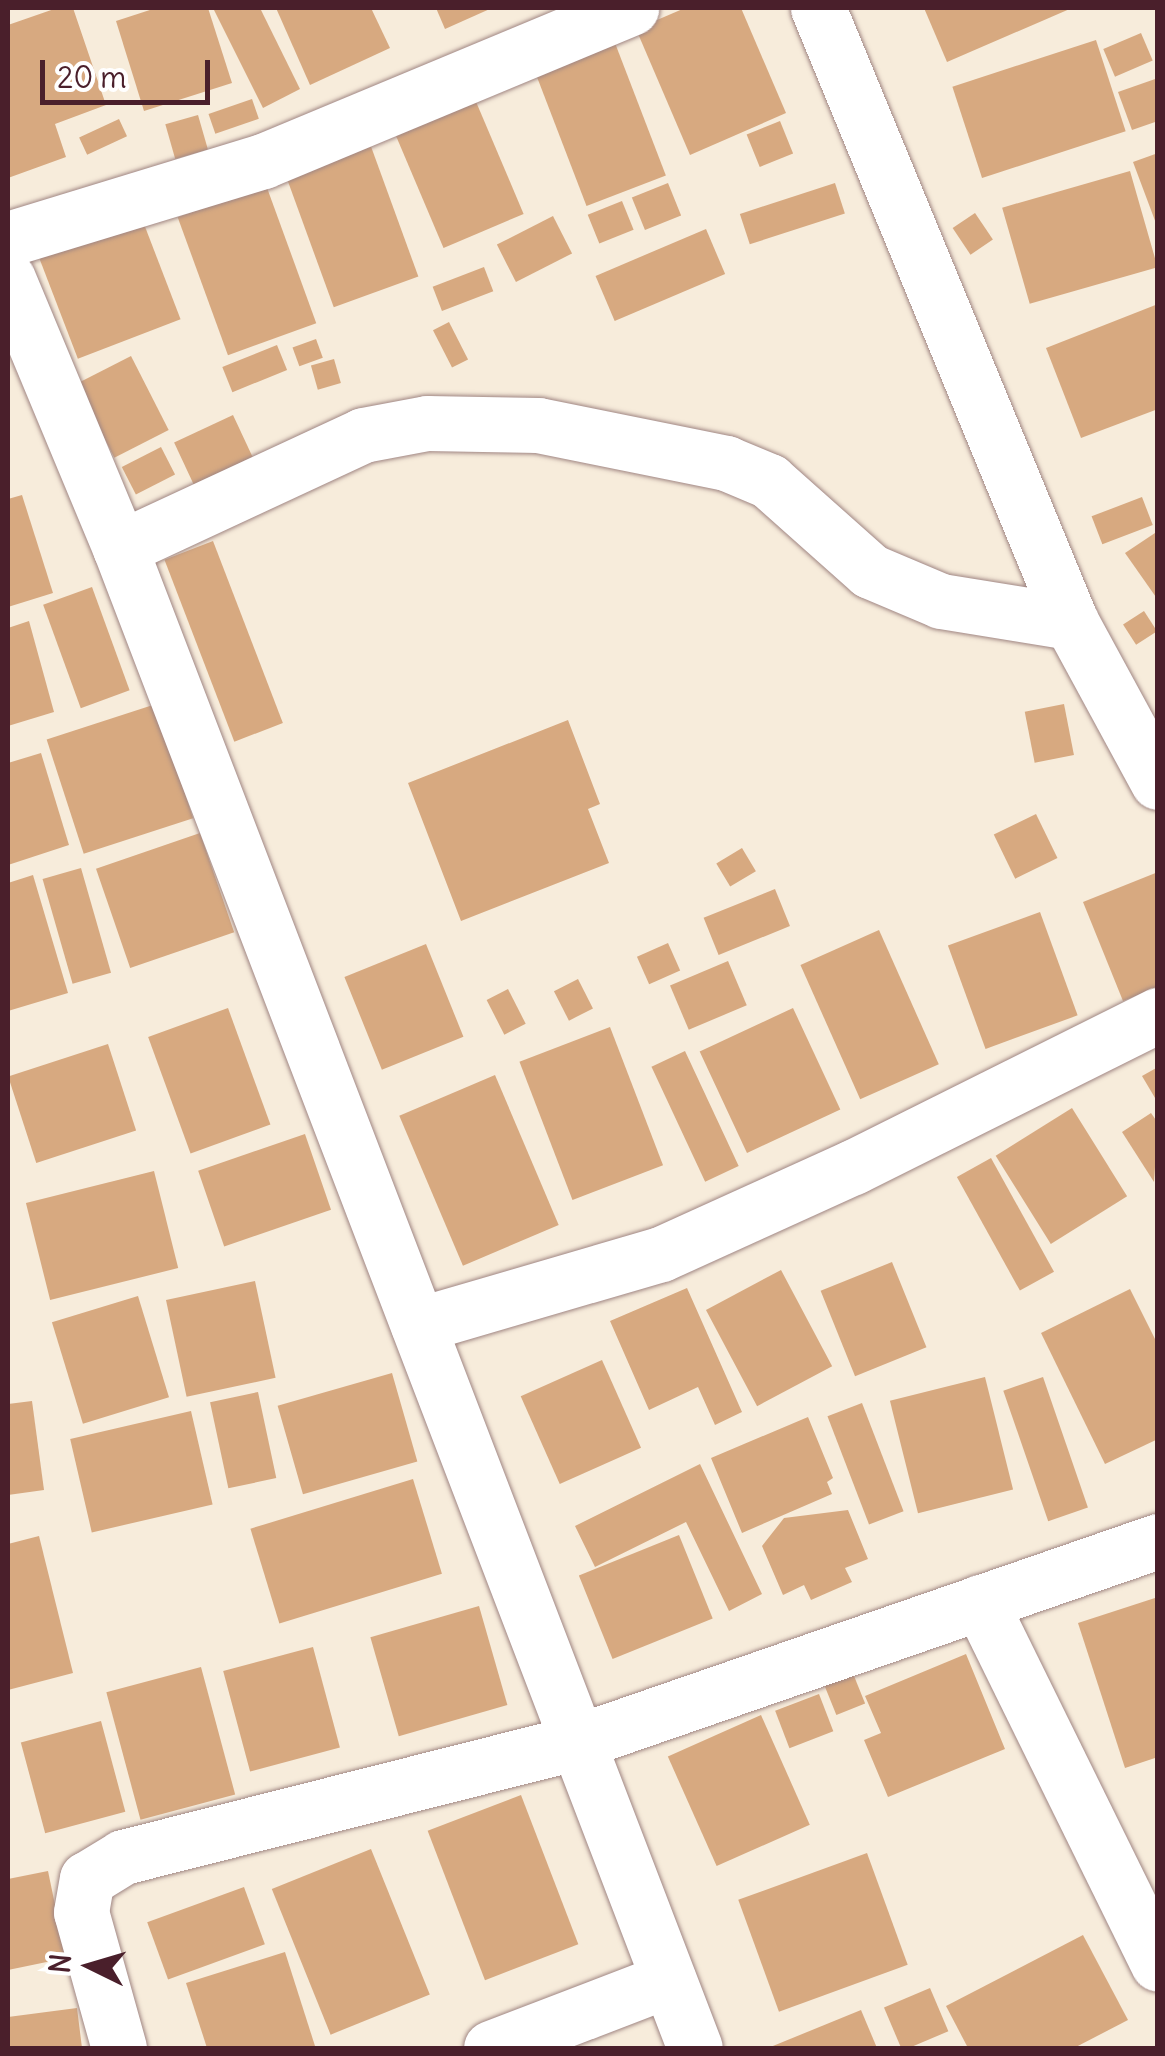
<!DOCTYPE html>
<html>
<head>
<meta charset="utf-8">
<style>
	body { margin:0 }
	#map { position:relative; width:1165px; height:2056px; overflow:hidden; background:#f7ecdb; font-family:Delius,sans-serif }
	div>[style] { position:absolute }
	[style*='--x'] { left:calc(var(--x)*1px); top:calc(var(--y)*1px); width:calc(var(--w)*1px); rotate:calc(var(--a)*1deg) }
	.building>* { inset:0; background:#d7a980; transform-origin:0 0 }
	.roads { filter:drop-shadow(0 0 2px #a08683) drop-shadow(0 0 2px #a08683) }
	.minor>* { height:55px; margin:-27.5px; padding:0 27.5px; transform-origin:27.5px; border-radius:27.5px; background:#fff }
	span { translate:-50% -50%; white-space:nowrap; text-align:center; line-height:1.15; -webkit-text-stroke:10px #fff; paint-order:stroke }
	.frame { position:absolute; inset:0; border:10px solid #4a1f2b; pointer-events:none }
	.north { position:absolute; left:40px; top:1916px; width:100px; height:100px; -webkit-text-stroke:8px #fff; paint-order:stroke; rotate:275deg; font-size:28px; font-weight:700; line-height:40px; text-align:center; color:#4a1f2b }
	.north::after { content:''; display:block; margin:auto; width:35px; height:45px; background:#4a1f2b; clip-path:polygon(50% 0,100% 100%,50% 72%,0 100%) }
	.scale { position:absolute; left:40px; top:60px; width:170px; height:45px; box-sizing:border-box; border:5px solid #4a1f2b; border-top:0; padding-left:12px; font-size:30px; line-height:35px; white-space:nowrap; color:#4a1f2b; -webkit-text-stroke:8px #fff; paint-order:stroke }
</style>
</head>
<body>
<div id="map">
	<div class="building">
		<div style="clip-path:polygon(57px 8px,73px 8px,106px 105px,55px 124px,66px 157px,8px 178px,8px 25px)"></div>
		<div style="clip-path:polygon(156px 8px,208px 8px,232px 83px,144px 111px,116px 21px)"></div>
		<div style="clip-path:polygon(213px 8px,260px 8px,300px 89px,263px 108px)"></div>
		<div style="clip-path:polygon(276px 8px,371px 8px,390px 48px,310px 85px)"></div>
		<div style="clip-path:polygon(436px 8px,492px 8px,445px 29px)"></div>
		<div style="clip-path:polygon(685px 8px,741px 8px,786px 113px,690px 155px,636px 29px)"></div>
		<div style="clip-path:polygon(924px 8px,1072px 8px,947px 62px)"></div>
		<div style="left:1141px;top:33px;width:30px;height:41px;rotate:67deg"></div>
		<div style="left:1096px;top:40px;width:96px;height:151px;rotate:72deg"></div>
		<div style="left:615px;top:43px;width:142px;height:85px;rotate:69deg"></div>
		<div style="clip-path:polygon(1158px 78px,1158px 121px,1132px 130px,1118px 92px)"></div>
		<div style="left:474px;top:97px;width:127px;height:87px;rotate:67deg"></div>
		<div style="left:252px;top:99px;width:21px;height:46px;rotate:71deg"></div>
		<div style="left:198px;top:115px;width:36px;height:34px;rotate:74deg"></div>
		<div style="left:119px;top:119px;width:19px;height:44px;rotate:65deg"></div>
		<div style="left:780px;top:121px;width:35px;height:36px;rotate:68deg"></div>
		<div style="left:365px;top:130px;width:156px;height:90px;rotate:70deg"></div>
		<div style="clip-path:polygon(1158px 153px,1158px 225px,1157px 226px,1133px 162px)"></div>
		<div style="left:1130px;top:171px;width:100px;height:133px;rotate:74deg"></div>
		<div style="left:668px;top:183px;width:35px;height:39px;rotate:68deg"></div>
		<div style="left:835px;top:183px;width:32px;height:100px;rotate:72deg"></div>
		<div style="left:266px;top:185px;width:147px;height:94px;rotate:70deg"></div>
		<div style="left:622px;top:201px;width:31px;height:37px;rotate:68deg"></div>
		<div style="left:139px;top:211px;width:116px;height:110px;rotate:69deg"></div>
		<div style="left:975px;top:213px;width:32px;height:27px;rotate:56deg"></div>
		<div style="left:553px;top:216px;width:42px;height:63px;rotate:63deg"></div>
		<div style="left:706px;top:229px;width:49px;height:120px;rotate:67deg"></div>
		<div style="left:484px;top:267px;width:26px;height:55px;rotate:69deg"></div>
		<div style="clip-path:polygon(1158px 304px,1158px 409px,1081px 438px,1046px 348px)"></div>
		<div style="left:449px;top:322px;width:42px;height:18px;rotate:63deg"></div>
		<div style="left:316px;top:339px;width:20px;height:25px;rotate:70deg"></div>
		<div style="left:277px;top:345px;width:27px;height:59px;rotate:68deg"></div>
		<div style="left:131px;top:356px;width:83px;height:61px;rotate:63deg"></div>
		<div style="left:334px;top:359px;width:25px;height:24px;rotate:74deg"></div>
		<div style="left:233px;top:415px;width:50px;height:65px;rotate:65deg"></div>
		<div style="left:161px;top:447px;width:31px;height:44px;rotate:63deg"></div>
		<div style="clip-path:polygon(22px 495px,53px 593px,8px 607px,8px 499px)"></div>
		<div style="left:1142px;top:497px;width:30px;height:54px;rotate:69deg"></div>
		<div style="clip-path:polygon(1158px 531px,1158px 600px,1125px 553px)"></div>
		<div style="left:213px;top:541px;width:195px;height:52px;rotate:69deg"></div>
		<div style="left:92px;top:587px;width:110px;height:52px;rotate:70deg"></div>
		<div style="left:1144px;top:611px;width:24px;height:25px;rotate:57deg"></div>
		<div style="clip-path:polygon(29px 621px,54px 712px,8px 726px,8px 628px)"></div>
		<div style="left:156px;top:704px;width:120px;height:115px;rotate:72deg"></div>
		<div style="left:1064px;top:704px;width:52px;height:40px;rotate:79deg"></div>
		<div style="clip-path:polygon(568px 720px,600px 804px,588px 809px,609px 863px,461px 921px,408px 783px)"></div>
		<div style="clip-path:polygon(41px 753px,69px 845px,8px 865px,8px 763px)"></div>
		<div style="left:1036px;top:814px;width:49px;height:47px;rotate:64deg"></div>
		<div style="left:200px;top:833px;width:105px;height:110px;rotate:71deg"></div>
		<div style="left:742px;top:848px;width:27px;height:30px;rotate:59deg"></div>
		<div style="left:81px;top:868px;width:109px;height:40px;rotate:74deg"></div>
		<div style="clip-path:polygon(1158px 872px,1158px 987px,1123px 1001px,1083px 902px)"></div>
		<div style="clip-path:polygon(33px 875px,68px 993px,8px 1011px,8px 883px)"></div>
		<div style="left:775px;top:889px;width:40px;height:77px;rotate:68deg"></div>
		<div style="left:1040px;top:912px;width:110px;height:98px;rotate:70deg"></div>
		<div style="left:879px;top:930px;width:147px;height:86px;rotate:66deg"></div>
		<div style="left:668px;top:943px;width:30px;height:34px;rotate:66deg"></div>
		<div style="left:426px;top:944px;width:100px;height:88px;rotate:68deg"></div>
		<div style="left:728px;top:961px;width:48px;height:63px;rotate:67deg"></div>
		<div style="left:578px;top:979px;width:33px;height:27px;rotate:63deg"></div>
		<div style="left:508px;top:989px;width:39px;height:24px;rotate:63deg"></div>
		<div style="left:228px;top:1008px;width:124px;height:85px;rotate:70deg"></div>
		<div style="left:793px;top:1008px;width:112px;height:103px;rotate:65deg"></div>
		<div style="left:610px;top:1027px;width:148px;height:97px;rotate:69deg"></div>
		<div style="left:108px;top:1044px;width:91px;height:105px;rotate:72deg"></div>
		<div style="left:685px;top:1051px;width:127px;height:37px;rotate:65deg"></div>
		<div style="clip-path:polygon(1158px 1067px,1158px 1103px,1142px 1076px)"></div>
		<div style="left:495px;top:1075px;width:163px;height:104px;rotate:67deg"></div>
		<div style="left:1072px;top:1108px;width:104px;height:90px;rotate:58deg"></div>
		<div style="clip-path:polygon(1151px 1113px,1158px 1123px,1154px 1182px,1122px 1132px)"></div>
		<div style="left:305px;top:1134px;width:80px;height:113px;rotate:71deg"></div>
		<div style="left:991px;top:1158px;width:130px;height:39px;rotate:61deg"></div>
		<div style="left:154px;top:1171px;width:100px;height:132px;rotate:76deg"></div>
		<div style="left:892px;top:1262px;width:92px;height:77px;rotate:68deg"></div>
		<div style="left:781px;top:1270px;width:109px;height:85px;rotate:62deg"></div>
		<div style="left:255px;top:1281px;width:99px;height:91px;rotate:78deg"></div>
		<div style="clip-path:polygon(687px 1288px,742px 1412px,715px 1425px,698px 1387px,649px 1410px,610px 1321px)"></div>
		<div style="clip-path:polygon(1130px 1289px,1158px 1345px,1158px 1439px,1105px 1464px,1041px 1333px)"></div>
		<div style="left:138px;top:1296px;width:106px;height:90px;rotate:73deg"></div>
		<div style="left:602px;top:1360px;width:96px;height:89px;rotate:66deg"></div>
		<div style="left:392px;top:1373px;width:92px;height:119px;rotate:74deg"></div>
		<div style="left:985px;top:1377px;width:116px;height:98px;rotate:76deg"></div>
		<div style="left:1043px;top:1377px;width:138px;height:42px;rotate:71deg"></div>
		<div style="left:258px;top:1392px;width:88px;height:49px;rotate:78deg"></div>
		<div style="clip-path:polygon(32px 1401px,44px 1490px,8px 1495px,8px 1404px)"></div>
		<div style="left:862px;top:1403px;width:116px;height:37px;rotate:69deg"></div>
		<div style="left:191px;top:1411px;width:96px;height:124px;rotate:77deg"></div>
		<div style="clip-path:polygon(808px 1417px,833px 1478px,827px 1482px,832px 1494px,742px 1533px,711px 1458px)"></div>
		<div style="clip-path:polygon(700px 1464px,762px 1594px,729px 1611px,686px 1522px,595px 1567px,575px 1526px)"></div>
		<div style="left:413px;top:1479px;width:99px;height:170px;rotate:73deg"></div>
		<div style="clip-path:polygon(848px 1510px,868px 1559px,845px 1568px,852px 1582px,811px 1600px,804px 1585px,783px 1595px,762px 1546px,784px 1518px)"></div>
		<div style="left:679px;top:1535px;width:90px;height:108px;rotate:68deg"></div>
		<div style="clip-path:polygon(39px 1536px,73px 1673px,8px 1690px,8px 1544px)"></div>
		<div style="clip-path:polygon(1158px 1597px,1158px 1757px,1125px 1768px,1078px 1623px)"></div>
		<div style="left:479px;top:1606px;width:103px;height:113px;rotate:74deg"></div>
		<div style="left:313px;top:1647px;width:104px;height:93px;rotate:75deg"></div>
		<div style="clip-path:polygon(966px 1654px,1005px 1749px,888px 1797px,864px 1740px,881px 1733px,865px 1696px)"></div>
		<div style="left:201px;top:1667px;width:132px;height:98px;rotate:75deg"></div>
		<div style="left:852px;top:1671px;width:35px;height:31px;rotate:68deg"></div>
		<div style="left:819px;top:1694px;width:40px;height:47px;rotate:69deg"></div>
		<div style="left:761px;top:1715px;width:120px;height:102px;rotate:66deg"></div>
		<div style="left:101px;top:1721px;width:94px;height:83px;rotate:75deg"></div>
		<div style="left:521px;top:1795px;width:160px;height:100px;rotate:69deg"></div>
		<div style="left:371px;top:1849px;width:157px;height:107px;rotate:68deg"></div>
		<div style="left:867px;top:1853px;width:119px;height:137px;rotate:70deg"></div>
		<div style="clip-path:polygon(48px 1871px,66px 1958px,8px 1970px,8px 1879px)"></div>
		<div style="left:244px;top:1887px;width:61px;height:103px;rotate:70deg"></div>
		<div style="clip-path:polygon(1083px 1935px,1128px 2020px,1074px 2048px,968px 2048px,946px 2006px)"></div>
		<div style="clip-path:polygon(285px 1952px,315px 2046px,207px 2048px,186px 1983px)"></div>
		<div style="left:930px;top:1988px;width:47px;height:50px;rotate:67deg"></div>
		<div style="clip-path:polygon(77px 2008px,82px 2048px,8px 2048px,8px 2017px)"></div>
		<div style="clip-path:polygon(861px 2010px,877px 2048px,768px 2048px)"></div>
	</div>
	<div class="roads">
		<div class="minor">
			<div style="--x:818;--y:8;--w:664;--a:67.61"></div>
			<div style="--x:1071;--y:622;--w:182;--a:61.5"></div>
			<div style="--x:8;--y:239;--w:267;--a:-17"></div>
			<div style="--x:263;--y:161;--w:399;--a:-22.6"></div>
			<div style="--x:8;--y:279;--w:291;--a:67.4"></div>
			<div style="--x:120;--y:548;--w:1606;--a:69.03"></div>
			<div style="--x:120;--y:548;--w:268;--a:-24.9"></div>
			<div style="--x:363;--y:435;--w:65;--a:-10.6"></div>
			<div style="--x:427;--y:423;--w:111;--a:1"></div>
			<div style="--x:538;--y:425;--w:192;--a:11.4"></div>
			<div style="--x:726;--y:463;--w:47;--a:22.7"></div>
			<div style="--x:769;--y:481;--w:135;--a:41.7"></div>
			<div style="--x:870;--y:571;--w:77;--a:22.9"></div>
			<div style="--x:941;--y:601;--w:132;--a:9.2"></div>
			<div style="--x:418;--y:1325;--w:253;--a:-16.3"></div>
			<div style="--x:661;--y:1254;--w:211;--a:-24.4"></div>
			<div style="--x:853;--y:1167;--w:341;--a:-26.5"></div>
			<div style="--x:980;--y:1602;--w:403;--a:63.8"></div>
			<div style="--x:119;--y:2048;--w:141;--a:-105.6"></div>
			<div style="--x:81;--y:1912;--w:34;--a:-80"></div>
			<div style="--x:87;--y:1879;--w:42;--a:-31.4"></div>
			<div style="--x:123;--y:1857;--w:465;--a:-14.2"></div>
			<div style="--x:574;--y:1743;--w:618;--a:-19.08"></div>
			<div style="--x:491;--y:2048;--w:190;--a:-21"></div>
		</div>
	</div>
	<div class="frame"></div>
	<div class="north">N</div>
	<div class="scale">20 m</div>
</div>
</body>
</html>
